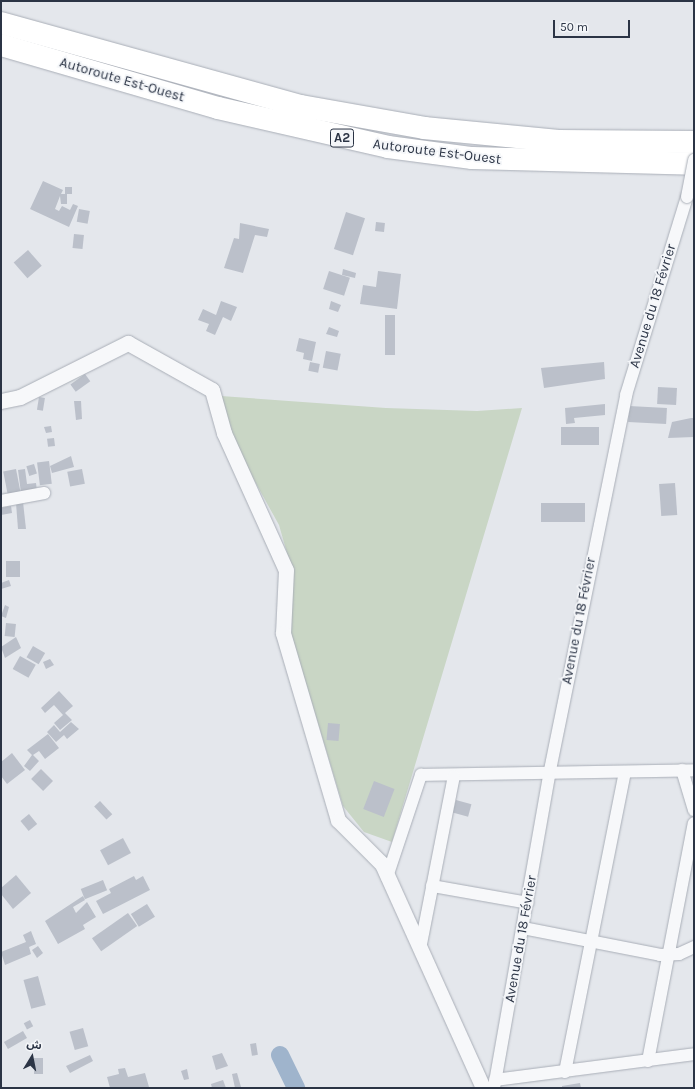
<!DOCTYPE html>
<html>
<head>
<meta charset="utf-8">
<style>
	body { margin:0 }
	#map { position:relative; width:695px; height:1089px; overflow:hidden; background:#e4e7ec; font-family:Karla,"Noto Sans Arabic",sans-serif }
	div>[style] { position:absolute }
	[style*='--x'] { left:calc(var(--x)*1px); top:calc(var(--y)*1px); width:calc(var(--w)*1px); rotate:calc(var(--a)*1deg) }
	.green>* { inset:0; background:#c9d6c5 }
	.river>* { height:18px; margin:-9px; padding:0 9px; transform-origin:9px; border-radius:9px; background:#9fb4cc }
	.building>* { inset:0; background:#bbc0ca; transform-origin:0 0 }
	.roads { filter:drop-shadow(0 0 1px #a9aeb7) drop-shadow(0 0 1px #a9aeb7) }
	.minor>* { height:12px; margin:-6px; padding:0 6px; transform-origin:6px; border-radius:6px; background:#f7f8fa }
	.tertiary>* { height:15px; margin:-7.5px; padding:0 7.5px; transform-origin:7.5px; border-radius:7.5px; background:#f7f8fa }
	.motorway>* { height:22px; margin:-11px; padding:0 11px; transform-origin:11px; border-radius:11px; background:#fff }
	.bridges { filter:drop-shadow(0 0 1px #a9aeb7) drop-shadow(0 0 1px #a9aeb7) }
	.minor-bridge>* { height:12px; margin:-6px; padding:0 6px; transform-origin:6px; border-radius:6px; background:#f7f8fa }
	span { translate:-50% -50%; white-space:nowrap; text-align:center; line-height:1.15; -webkit-text-stroke:3.5px #f4f6f9; paint-order:stroke }
	.shield-label span { padding:1px 3px; background:#f4f6f9; border:1px solid; border-radius:3px; -webkit-text-stroke-width:0 }
	.shield-label { font-size:13px; color:#2b3445; font-weight:700 }
	.street-label { font-size:14px; color:#2b3445 }
	.frame { position:absolute; inset:0; border:2px solid #2b3445; pointer-events:none }
	.north { position:absolute; left:12px; top:1037px; width:40px; height:40px; -webkit-text-stroke:3px #f4f6f9; paint-order:stroke; rotate:10deg; font-size:11px; font-weight:700; line-height:16px; text-align:center; color:#2b3445 }
	.north::after { content:''; display:block; margin:auto; width:14px; height:18px; background:#2b3445; clip-path:polygon(50% 0,100% 100%,50% 72%,0 100%) }
	.scale { position:absolute; left:553px; top:20px; width:77px; height:18px; box-sizing:border-box; border:2px solid #2b3445; border-top:0; padding-left:5px; font-size:12px; line-height:14px; white-space:nowrap; color:#2b3445; -webkit-text-stroke:3px #f4f6f9; paint-order:stroke }
</style>
</head>
<body>
<div id="map">
	<div class="green">
		<div style="clip-path:polygon(221px 396px,386px 408px,477px 411px,522px 408px,392px 842px,364px 832px,343px 806px,291px 634px,291px 567px,279px 525px,233px 442px)"></div>
	</div>
	<div class="river">
		<div style="--x:280;--y:1055;--w:37;--a:64"></div>
	</div>
	<div class="building">
		<div style="clip-path:polygon(43px 181px,63px 190px,61px 194px,65px 194px,65px 187px,72px 187px,72px 194px,67px 194px,67px 204px,61px 204px,60px 196px,55px 209px,59px 211px,62px 206px,70px 210px,73px 204px,78px 206px,69px 227px,30px 209px)"></div>
		<div style="left:79px;top:209px;width:11px;height:13px;rotate:10deg"></div>
		<div style="left:346px;top:212px;width:20px;height:39px;rotate:18deg"></div>
		<div style="left:376px;top:222px;width:9px;height:9px;rotate:6deg"></div>
		<div style="clip-path:polygon(240px 223px,269px 229px,267px 237px,255px 235px,243px 273px,224px 268px,234px 238px,239px 239px)"></div>
		<div style="left:74px;top:234px;width:10px;height:14px;rotate:6deg"></div>
		<div style="left:28px;top:250px;width:21px;height:19px;rotate:49deg"></div>
		<div style="clip-path:polygon(343px 269px,356px 273px,355px 278px,342px 275px)"></div>
		<div style="left:329px;top:271px;width:22px;height:19px;rotate:18deg"></div>
		<div style="clip-path:polygon(378px 271px,401px 274px,397px 309px,360px 304px,363px 285px,376px 287px)"></div>
		<div style="clip-path:polygon(221px 301px,237px 307px,231px 321px,223px 317px,215px 335px,206px 331px,209px 324px,198px 320px,203px 309px,216px 315px)"></div>
		<div style="clip-path:polygon(331px 301px,341px 305px,338px 312px,329px 309px)"></div>
		<div style="left:385px;top:315px;width:10px;height:40px"></div>
		<div style="clip-path:polygon(329px 327px,339px 331px,337px 337px,326px 334px)"></div>
		<div style="clip-path:polygon(299px 338px,316px 342px,312px 361px,303px 359px,304px 353px,296px 351px)"></div>
		<div style="left:326px;top:351px;width:15px;height:17px;rotate:11deg"></div>
		<div style="left:310px;top:362px;width:10px;height:9px;rotate:11deg"></div>
		<div style="clip-path:polygon(604px 362px,605px 379px,544px 388px,541px 368px)"></div>
		<div style="left:85px;top:374px;width:9px;height:18px;rotate:54deg"></div>
		<div style="left:658px;top:387px;width:19px;height:17px;rotate:3deg"></div>
		<div style="left:39px;top:397px;width:6px;height:13px;rotate:9deg"></div>
		<div style="clip-path:polygon(74px 401px,81px 401px,82px 419px,76px 420px)"></div>
		<div style="clip-path:polygon(605px 404px,605px 415px,574px 418px,575px 423px,566px 424px,565px 408px)"></div>
		<div style="left:629px;top:406px;width:38px;height:16px;rotate:3deg"></div>
		<div style="clip-path:polygon(691px 418px,694px 418px,694px 437px,668px 438px,672px 422px)"></div>
		<div style="clip-path:polygon(51px 426px,52px 432px,46px 433px,44px 427px)"></div>
		<div style="left:561px;top:427px;width:38px;height:18px"></div>
		<div style="left:54px;top:438px;width:8px;height:7px;rotate:83deg"></div>
		<div style="clip-path:polygon(71px 456px,74px 467px,52px 473px,50px 466px)"></div>
		<div style="left:49px;top:461px;width:23px;height:12px;rotate:83deg"></div>
		<div style="left:34px;top:464px;width:10px;height:8px;rotate:73deg"></div>
		<div style="left:16px;top:469px;width:25px;height:13px;rotate:79deg"></div>
		<div style="clip-path:polygon(25px 469px,27px 484px,36px 483px,37px 491px,21px 493px,18px 470px)"></div>
		<div style="left:82px;top:469px;width:15px;height:15px;rotate:79deg"></div>
		<div style="left:675px;top:483px;width:32px;height:16px;rotate:86deg"></div>
		<div style="clip-path:polygon(23px 502px,26px 529px,18px 529px,16px 503px)"></div>
		<div style="left:541px;top:503px;width:44px;height:19px"></div>
		<div style="clip-path:polygon(11px 506px,12px 513px,1px 515px,1px 508px)"></div>
		<div style="left:6px;top:561px;width:14px;height:16px"></div>
		<div style="clip-path:polygon(9px 580px,11px 586px,1px 589px,1px 583px)"></div>
		<div style="clip-path:polygon(5px 605px,9px 607px,6px 618px,1px 616px)"></div>
		<div style="left:6px;top:623px;width:10px;height:13px;rotate:6deg"></div>
		<div style="clip-path:polygon(16px 637px,21px 648px,5px 658px,1px 647px)"></div>
		<div style="left:33px;top:646px;width:14px;height:13px;rotate:30deg"></div>
		<div style="left:20px;top:656px;width:18px;height:15px;rotate:29deg"></div>
		<div style="clip-path:polygon(50px 659px,54px 665px,46px 669px,43px 662px)"></div>
		<div style="clip-path:polygon(59px 691px,73px 706px,65px 713px,72px 720px,60px 730px,54px 723px,63px 715px,54px 705px,45px 713px,41px 708px)"></div>
		<div style="clip-path:polygon(71px 722px,79px 729px,67px 739px,64px 735px,56px 742px,47px 732px,54px 725px,60px 732px)"></div>
		<div style="left:328px;top:723px;width:12px;height:17px;rotate:5deg"></div>
		<div style="clip-path:polygon(48px 734px,59px 748px,45px 759px,39px 751px,33px 755px,39px 761px,30px 771px,24px 766px,32px 755px,27px 750px)"></div>
		<div style="clip-path:polygon(12px 753px,25px 770px,7px 784px,1px 776px,1px 762px)"></div>
		<div style="left:41px;top:769px;width:17px;height:14px;rotate:45deg"></div>
		<div style="left:374px;top:781px;width:22px;height:30px;rotate:21deg"></div>
		<div style="left:456px;top:800px;width:16px;height:13px;rotate:15deg"></div>
		<div style="left:100px;top:801px;width:18px;height:8px;rotate:47deg"></div>
		<div style="left:29px;top:814px;width:13px;height:11px;rotate:51deg"></div>
		<div style="left:123px;top:838px;width:17px;height:26px;rotate:62deg"></div>
		<div style="clip-path:polygon(16px 875px,31px 893px,13px 909px,1px 894px,1px 888px)"></div>
		<div style="clip-path:polygon(134px 876px,136px 880px,143px 876px,150px 890px,103px 914px,96px 901px,111px 893px,109px 889px)"></div>
		<div style="left:103px;top:880px;width:11px;height:24px;rotate:68deg"></div>
		<div style="clip-path:polygon(83px 896px,85px 900px,73px 907px,76px 913px,87px 902px,96px 917px,83px 925px,85px 929px,58px 944px,45px 921px)"></div>
		<div style="left:147px;top:904px;width:15px;height:19px;rotate:58deg"></div>
		<div style="left:128px;top:913px;width:16px;height:44px;rotate:55deg"></div>
		<div style="clip-path:polygon(31px 931px,36px 944px,29px 947px,31px 954px,5px 965px,1px 952px,26px 942px,23px 935px)"></div>
		<div style="clip-path:polygon(38px 946px,43px 953px,37px 958px,32px 950px)"></div>
		<div style="left:38px;top:976px;width:30px;height:15px;rotate:75deg"></div>
		<div style="left:30px;top:1020px;width:7px;height:7px;rotate:63deg"></div>
		<div style="left:83px;top:1028px;width:19px;height:14px;rotate:74deg"></div>
		<div style="left:23px;top:1031px;width:8px;height:22px;rotate:60deg"></div>
		<div style="left:256px;top:1043px;width:12px;height:6px;rotate:81deg"></div>
		<div style="clip-path:polygon(222px 1053px,228px 1066px,216px 1070px,212px 1056px)"></div>
		<div style="clip-path:polygon(90px 1055px,93px 1061px,70px 1073px,66px 1066px)"></div>
		<div style="left:34px;top:1058px;width:9px;height:16px"></div>
		<div style="clip-path:polygon(125px 1068px,128px 1077px,145px 1073px,149px 1087px,110px 1088px,107px 1077px,119px 1074px,118px 1069px)"></div>
		<div style="clip-path:polygon(187px 1069px,189px 1079px,184px 1080px,181px 1071px)"></div>
		<div style="clip-path:polygon(237px 1073px,241px 1087px,235px 1088px,232px 1074px)"></div>
		<div style="clip-path:polygon(223px 1080px,226px 1088px,212px 1088px,211px 1084px)"></div>
		<div style="clip-path:polygon(580px 1083px,581px 1088px,562px 1088px,562px 1086px)"></div>
	</div>
	<div class="roads">
		<div class="minor">
			<div style="--x:1;--y:501;--w:44;--a:-10.5"></div>
			<div style="--x:682;--y:770;--w:42;--a:73.3"></div>
			<div style="--x:387;--y:877;--w:108;--a:-71.6"></div>
			<div style="--x:421;--y:775;--w:273;--a:-1"></div>
			<div style="--x:432;--y:886;--w:97;--a:10"></div>
			<div style="--x:523;--y:928;--w:140;--a:11.1"></div>
			<div style="--x:660;--y:955;--w:19;--a:-3"></div>
			<div style="--x:679;--y:954;--w:17;--a:-25"></div>
			<div style="--x:420;--y:949;--w:176;--a:-78.9"></div>
			<div style="--x:648;--y:1061;--w:242;--a:-79.1"></div>
			<div style="--x:565;--y:1072;--w:305;--a:-78.7"></div>
			<div style="--x:495;--y:1080;--w:201;--a:-7.4"></div>
			<div style="--x:494;--y:1088;--w:318;--a:-80"></div>
			<div style="--x:549;--y:775;--w:388;--a:-78.5"></div>
			<div style="--x:626;--y:395;--w:207;--a:-72.9"></div>
		</div>
		<div class="tertiary">
			<div style="--x:1;--y:401;--w:19;--a:-12"></div>
			<div style="--x:20;--y:397;--w:121;--a:-26.6"></div>
			<div style="--x:128;--y:343;--w:96;--a:29.2"></div>
			<div style="--x:212;--y:390;--w:45;--a:74.4"></div>
			<div style="--x:224;--y:433;--w:150;--a:65.7"></div>
			<div style="--x:286;--y:570;--w:63;--a:92.7"></div>
			<div style="--x:283;--y:633;--w:195;--a:73.6"></div>
			<div style="--x:338;--y:820;--w:62;--a:45"></div>
			<div style="--x:382;--y:864;--w:246;--a:65.7"></div>
		</div>
		<div class="motorway">
			<div style="--x:1;--y:23;--w:311;--a:15.5"></div>
			<div style="--x:301;--y:106;--w:125;--a:10.1"></div>
			<div style="--x:424;--y:128;--w:135;--a:5.5"></div>
			<div style="--x:558;--y:141;--w:136;--a:0.4"></div>
			<div style="--x:1;--y:45;--w:226;--a:16.2"></div>
			<div style="--x:218;--y:108;--w:174;--a:12.9"></div>
			<div style="--x:388;--y:147;--w:85;--a:7.5"></div>
			<div style="--x:472;--y:158;--w:222;--a:1.5"></div>
		</div>
	</div>
	<div class="bridges">
		<div class="minor-bridge">
			<div style="--x:687;--y:197;--w:38;--a:-79"></div>
		</div>
	</div>
	<div class="shield-label">
		<span style="left:342px;top:138px">A2</span>
	</div>
	<div class="street-label">
		<span style="left:122px;top:80px;rotate:16deg">Autoroute Est-Ouest</span>
		<span style="left:437px;top:152px;rotate:7deg">Autoroute Est-Ouest</span>
		<span style="left:653px;top:306px;rotate:-73deg">Avenue du 18 Février</span>
		<span style="left:579px;top:621px;rotate:-79deg">Avenue du 18 Février</span>
		<span style="left:521px;top:939px;rotate:-80deg">Avenue du 18 Février</span>
	</div>
	<div class="frame"></div>
	<div class="north">ش</div>
	<div class="scale">50 m</div>
</div>
</body>
</html>
